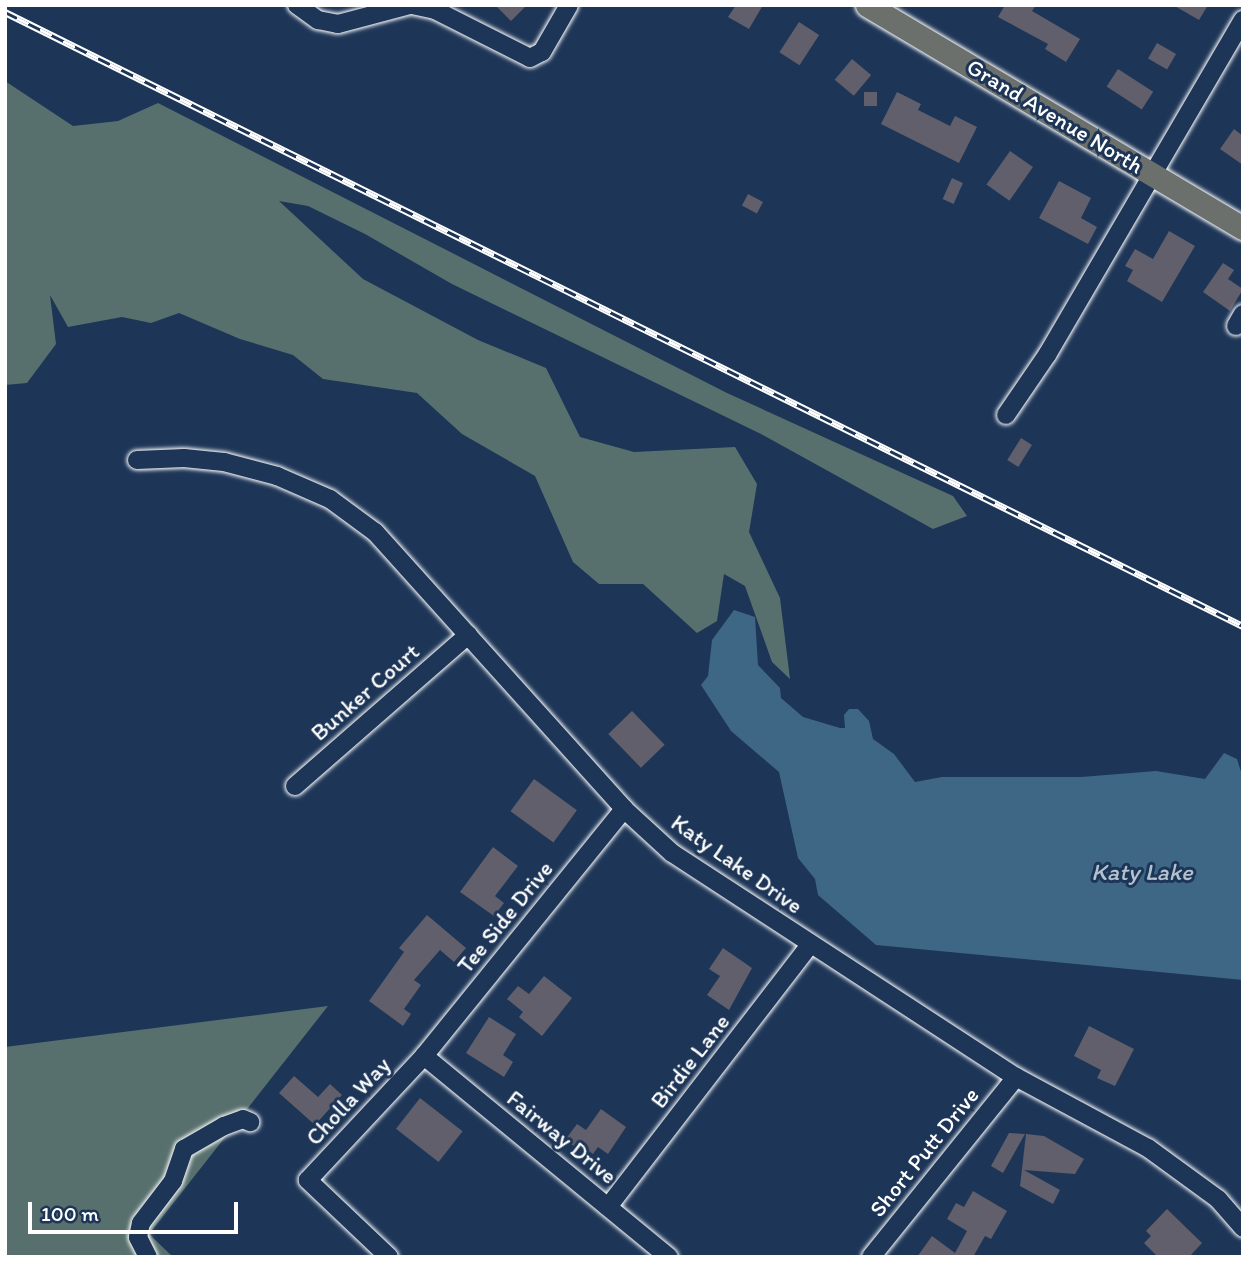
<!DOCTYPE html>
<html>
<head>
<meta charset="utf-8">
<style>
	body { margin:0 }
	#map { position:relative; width:1248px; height:1262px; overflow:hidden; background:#1d3557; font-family:Itim,sans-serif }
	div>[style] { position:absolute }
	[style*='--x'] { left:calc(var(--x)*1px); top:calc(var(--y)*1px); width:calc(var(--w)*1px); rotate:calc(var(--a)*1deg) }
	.green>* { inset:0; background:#57706d }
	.water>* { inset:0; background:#3e6785 }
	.building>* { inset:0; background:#615f6b; transform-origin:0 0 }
	.roads { filter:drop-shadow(0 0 2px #fff) drop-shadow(0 0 2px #fff) }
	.minor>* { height:18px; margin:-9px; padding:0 9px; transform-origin:9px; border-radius:9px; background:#1d3557 }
	.major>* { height:23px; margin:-11.5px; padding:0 11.5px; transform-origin:11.5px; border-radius:11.5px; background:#6c706d }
	.rail>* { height:7px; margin-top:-3.5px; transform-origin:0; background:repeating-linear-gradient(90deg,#1d3557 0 13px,#fff 0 26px); box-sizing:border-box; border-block:2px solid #fff }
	span { translate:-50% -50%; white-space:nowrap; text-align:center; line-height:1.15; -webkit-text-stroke:6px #1d3557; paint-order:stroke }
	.street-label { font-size:23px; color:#fff }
	.water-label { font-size:24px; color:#b2c2ce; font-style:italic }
	.frame { position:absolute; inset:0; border:7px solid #fff; pointer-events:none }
	.scale { position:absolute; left:28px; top:1202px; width:210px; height:32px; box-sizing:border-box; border:4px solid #fff; border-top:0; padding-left:9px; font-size:21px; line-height:24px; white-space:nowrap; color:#fff; -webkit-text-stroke:5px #1d3557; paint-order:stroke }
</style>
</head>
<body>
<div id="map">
	<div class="green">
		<div style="clip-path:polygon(5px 81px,73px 126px,118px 121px,158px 103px,727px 393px,953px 496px,967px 516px,933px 529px,761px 434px,452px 284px,365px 234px,308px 206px,279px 201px,363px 279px,478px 340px,546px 368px,580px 437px,634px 452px,735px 447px,757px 484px,749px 532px,780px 598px,790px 679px,772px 662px,745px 586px,724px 574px,717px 621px,697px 633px,643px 584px,599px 584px,573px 562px,535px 476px,462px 434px,417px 393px,323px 379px,293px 355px,240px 339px,179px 313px,151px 323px,122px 317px,68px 327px,50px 295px,56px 344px,27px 383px,5px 385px)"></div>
		<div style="clip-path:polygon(328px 1006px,149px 1234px,173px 1257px,5px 1257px,5px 1047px)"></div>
	</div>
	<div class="water">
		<div style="clip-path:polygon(734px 610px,755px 617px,758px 665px,780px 688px,781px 698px,803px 717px,840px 728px,845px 728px,844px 715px,849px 709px,858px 709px,869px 721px,873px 739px,894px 754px,915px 782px,942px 777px,1081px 777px,1156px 771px,1205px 779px,1224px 753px,1237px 759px,1243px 778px,1243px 980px,876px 945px,818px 895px,815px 879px,798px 858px,779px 772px,731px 731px,701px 685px,708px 676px,712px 640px)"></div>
	</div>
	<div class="building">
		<div style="clip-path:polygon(495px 5px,527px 5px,511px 21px)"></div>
		<div style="clip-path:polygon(736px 5px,763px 5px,749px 29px,728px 17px)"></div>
		<div style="clip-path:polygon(1005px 5px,1036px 5px,1032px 11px,1080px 39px,1066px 62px,1045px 49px,1048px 44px,998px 17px)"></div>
		<div style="clip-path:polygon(1173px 5px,1208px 5px,1199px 20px)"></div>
		<div style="left:799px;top:22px;width:24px;height:36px;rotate:33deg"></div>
		<div style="left:1157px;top:43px;width:22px;height:18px;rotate:30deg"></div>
		<div style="left:852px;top:59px;width:25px;height:27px;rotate:40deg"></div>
		<div style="left:1118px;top:69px;width:42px;height:21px;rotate:33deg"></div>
		<div style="left:864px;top:92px;width:13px;height:14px"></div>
		<div style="clip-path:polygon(897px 92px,921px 104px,918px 110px,950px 126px,955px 116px,977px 127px,959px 163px,881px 124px)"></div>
		<div style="clip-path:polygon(1234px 129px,1243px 136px,1243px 165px,1220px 149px)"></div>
		<div style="left:1010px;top:151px;width:28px;height:41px;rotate:35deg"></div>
		<div style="left:952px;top:178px;width:12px;height:23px;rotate:24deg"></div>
		<div style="clip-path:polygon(1059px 181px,1091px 198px,1081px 218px,1097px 227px,1088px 244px,1039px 218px)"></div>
		<div style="left:748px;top:194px;width:17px;height:13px;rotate:28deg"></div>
		<div style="clip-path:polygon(1169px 231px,1195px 246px,1162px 302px,1127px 281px,1133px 270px,1125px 266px,1135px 249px,1153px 259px)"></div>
		<div style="clip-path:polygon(1223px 263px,1234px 270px,1228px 279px,1243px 289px,1230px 311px,1203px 292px)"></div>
		<div style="left:1021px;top:438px;width:13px;height:26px;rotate:32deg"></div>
		<div style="left:632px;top:711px;width:47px;height:33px;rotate:46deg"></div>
		<div style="left:534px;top:779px;width:53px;height:40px;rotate:36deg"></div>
		<div style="clip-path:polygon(493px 847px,518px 866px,495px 896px,504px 903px,494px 916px,460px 892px)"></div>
		<div style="clip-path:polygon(427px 915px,466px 948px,454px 962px,440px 950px,414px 980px,421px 985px,404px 1009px,411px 1014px,403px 1026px,369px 1001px,404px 952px,399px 948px)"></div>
		<div style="clip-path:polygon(723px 948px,752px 968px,729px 1010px,707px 995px,720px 976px,709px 969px)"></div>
		<div style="clip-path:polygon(544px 976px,572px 998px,542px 1036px,519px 1017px,523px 1012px,507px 999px,518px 986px,529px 994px)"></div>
		<div style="clip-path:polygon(489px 1017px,516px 1034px,503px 1055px,513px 1062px,504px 1077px,466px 1053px)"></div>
		<div style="clip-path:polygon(1089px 1026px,1134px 1049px,1115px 1086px,1097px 1078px,1101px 1070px,1074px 1056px)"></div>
		<div style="clip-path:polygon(294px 1076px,318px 1097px,330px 1084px,342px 1095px,315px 1125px,279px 1093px)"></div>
		<div style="left:420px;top:1098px;width:54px;height:39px;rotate:38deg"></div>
		<div style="clip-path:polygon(601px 1109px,626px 1127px,608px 1154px,598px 1147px,593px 1154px,583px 1147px,581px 1151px,565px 1140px,577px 1124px,586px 1130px)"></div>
		<div style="clip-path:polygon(1009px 1133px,1025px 1134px,1003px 1173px,991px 1166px)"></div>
		<div style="clip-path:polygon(1026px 1134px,1044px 1136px,1084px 1159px,1075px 1174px,1024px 1170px,1060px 1190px,1053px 1204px,1020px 1186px)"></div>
		<div style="clip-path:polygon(973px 1191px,1007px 1211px,991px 1239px,985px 1236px,973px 1257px,917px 1257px,932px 1236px,955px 1253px,967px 1231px,947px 1219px,956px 1203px,964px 1207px)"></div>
		<div style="clip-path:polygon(1167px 1209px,1202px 1243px,1189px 1257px,1158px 1257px,1144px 1243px,1151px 1236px,1146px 1231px)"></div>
	</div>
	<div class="roads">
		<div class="minor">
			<div style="--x:297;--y:5;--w:26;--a:36"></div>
			<div style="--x:318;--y:20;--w:20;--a:11"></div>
			<div style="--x:338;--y:24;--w:74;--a:-14.8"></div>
			<div style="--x:412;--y:5;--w:24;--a:12"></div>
			<div style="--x:435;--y:10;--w:106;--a:26.8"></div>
			<div style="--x:530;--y:58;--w:13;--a:-27"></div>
			<div style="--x:542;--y:52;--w:54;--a:-60.1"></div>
			<div style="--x:1236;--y:326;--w:14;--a:-60"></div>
			<div style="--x:1006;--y:415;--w:73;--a:-55.7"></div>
			<div style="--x:1047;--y:355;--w:388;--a:-59.7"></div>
			<div style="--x:137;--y:460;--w:47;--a:-2.4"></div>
			<div style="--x:184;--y:458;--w:40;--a:5.7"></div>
			<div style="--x:224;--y:462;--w:55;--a:14.8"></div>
			<div style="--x:277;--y:476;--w:58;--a:23.5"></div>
			<div style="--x:330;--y:499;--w:56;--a:36.3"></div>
			<div style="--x:375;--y:532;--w:372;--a:48"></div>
			<div style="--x:624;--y:809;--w:65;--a:42.5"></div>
			<div style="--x:672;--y:853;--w:411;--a:33.1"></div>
			<div style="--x:1016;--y:1077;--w:150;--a:28.3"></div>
			<div style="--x:1148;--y:1148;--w:87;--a:36.1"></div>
			<div style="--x:1218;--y:1199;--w:38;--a:49"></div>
			<div style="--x:295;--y:786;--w:230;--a:-41.1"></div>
			<div style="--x:424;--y:1056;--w:317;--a:39.4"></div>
			<div style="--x:608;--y:1207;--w:331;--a:-52.4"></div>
			<div style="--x:148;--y:1257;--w:22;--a:-117"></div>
			<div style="--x:138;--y:1237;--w:14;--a:-78"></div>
			<div style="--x:141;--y:1223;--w:53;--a:-52.7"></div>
			<div style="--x:173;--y:1181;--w:34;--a:-71"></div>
			<div style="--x:184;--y:1149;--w:46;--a:-29.9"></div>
			<div style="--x:224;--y:1126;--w:20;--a:-20"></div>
			<div style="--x:243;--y:1119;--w:8;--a:23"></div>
			<div style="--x:389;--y:1257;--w:112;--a:-136.5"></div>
			<div style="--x:308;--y:1180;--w:170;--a:-46.9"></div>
			<div style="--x:424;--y:1056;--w:318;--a:-51"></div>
			<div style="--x:871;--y:1257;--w:231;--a:-51.1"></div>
		</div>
		<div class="major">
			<div style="--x:867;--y:5;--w:437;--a:30.7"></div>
		</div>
	</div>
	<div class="rail">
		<div style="--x:5;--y:12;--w:1382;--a:26.38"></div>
	</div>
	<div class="street-label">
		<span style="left:1055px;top:116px;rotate:31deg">Grand Avenue North</span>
		<span style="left:365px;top:692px;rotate:-41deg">Bunker Court</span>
		<span style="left:737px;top:864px;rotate:35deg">Katy Lake Drive</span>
		<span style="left:505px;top:917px;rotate:-51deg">Tee Side Drive</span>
		<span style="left:690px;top:1061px;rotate:-52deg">Birdie Lane</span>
		<span style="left:348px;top:1101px;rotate:-47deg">Cholla Way</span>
		<span style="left:562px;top:1137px;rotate:39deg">Fairway Drive</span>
		<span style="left:924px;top:1152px;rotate:-51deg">Short Putt Drive</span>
	</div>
	<div class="water-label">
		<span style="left:1142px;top:872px">Katy Lake</span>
	</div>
	<div class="frame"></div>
	<div class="scale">100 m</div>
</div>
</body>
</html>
